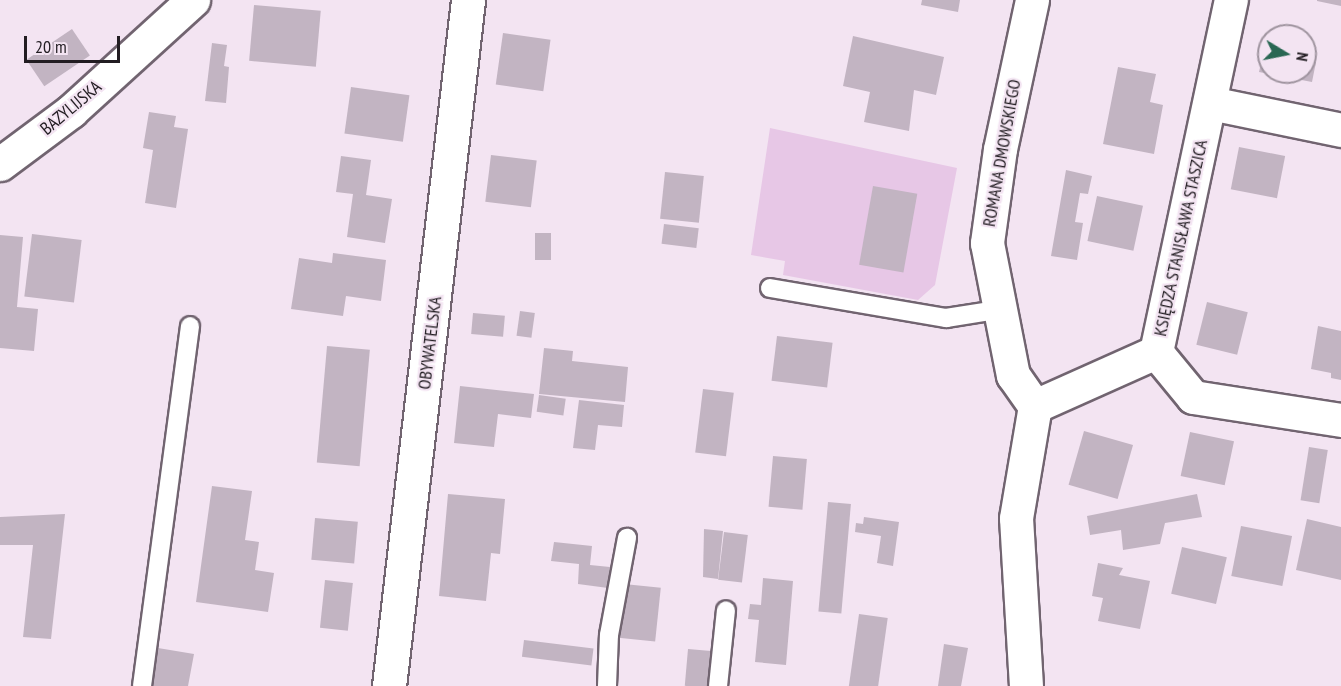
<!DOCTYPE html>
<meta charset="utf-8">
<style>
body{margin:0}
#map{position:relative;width:1341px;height:686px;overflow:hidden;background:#f3e4f2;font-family:"PT Sans Narrow",sans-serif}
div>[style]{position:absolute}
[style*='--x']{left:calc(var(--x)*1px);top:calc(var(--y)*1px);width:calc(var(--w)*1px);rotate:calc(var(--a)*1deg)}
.green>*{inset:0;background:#e7c7e6}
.building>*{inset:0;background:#c2b4c2;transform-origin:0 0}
.roads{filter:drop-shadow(2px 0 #716470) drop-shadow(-2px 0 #716470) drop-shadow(0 2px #716470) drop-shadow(0 -2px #716470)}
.service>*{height:18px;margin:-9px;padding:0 9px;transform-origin:9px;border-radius:9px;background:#fff}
.minor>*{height:33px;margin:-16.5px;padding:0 16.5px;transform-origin:16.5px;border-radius:16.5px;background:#fff}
span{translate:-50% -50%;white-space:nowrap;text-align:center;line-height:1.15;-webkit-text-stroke:4.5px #f3e4f2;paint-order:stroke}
.street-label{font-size:18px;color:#221d22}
.north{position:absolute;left:1257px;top:24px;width:60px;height:60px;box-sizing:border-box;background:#f3e4f2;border:2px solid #9f949f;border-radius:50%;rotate:100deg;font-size:16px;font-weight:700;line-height:24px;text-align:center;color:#221d22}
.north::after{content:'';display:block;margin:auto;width:21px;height:27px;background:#296753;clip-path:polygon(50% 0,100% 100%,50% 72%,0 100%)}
.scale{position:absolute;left:24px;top:36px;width:96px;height:27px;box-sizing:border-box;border:3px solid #221d22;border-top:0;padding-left:8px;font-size:18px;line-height:21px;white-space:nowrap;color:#221d22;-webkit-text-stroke:4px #f3e4f2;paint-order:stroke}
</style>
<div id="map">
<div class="green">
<div style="clip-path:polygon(770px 128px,957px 168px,935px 285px,918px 300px,783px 275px,785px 261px,751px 255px)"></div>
</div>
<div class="building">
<div style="clip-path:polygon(922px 0,960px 0,958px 12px,921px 5px)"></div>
<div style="clip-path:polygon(1317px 0,1341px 0,1341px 6px,1317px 1px)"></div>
<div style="left:254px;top:5px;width:67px;height:56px;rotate:5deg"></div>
<div style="left:72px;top:29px;width:32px;height:55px;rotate:56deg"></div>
<div style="left:503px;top:33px;width:48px;height:52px;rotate:8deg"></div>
<div style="clip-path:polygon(853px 36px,944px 57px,936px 95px,914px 90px,909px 131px,864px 122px,870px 92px,843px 86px)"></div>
<div style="clip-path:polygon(212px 43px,227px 45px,224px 66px,229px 67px,226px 103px,205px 101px)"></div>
<div style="clip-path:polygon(1264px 50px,1269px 51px,1269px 72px,1305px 72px,1305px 60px,1316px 62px,1312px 82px,1259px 72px)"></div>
<div style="clip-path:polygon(1118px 67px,1156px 74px,1150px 102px,1163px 105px,1154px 154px,1103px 144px)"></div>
<div style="left:351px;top:87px;width:59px;height:47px;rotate:8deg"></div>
<div style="clip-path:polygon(149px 112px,176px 116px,174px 127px,188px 129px,176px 208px,145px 203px,153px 150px,143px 148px)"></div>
<div style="left:1239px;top:147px;width:47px;height:43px;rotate:11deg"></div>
<div style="left:491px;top:155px;width:46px;height:47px;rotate:7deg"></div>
<div style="clip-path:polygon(341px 156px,371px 160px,366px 195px,392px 199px,385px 243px,347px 237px,353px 194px,336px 192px)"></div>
<div style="clip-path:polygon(1066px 170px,1092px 176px,1088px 194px,1080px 193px,1075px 222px,1083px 223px,1077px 260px,1051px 256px)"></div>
<div style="left:665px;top:172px;width:39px;height:47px;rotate:6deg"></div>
<div style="left:873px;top:186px;width:45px;height:80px;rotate:10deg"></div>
<div style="left:1097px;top:196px;width:47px;height:46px;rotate:12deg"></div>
<div style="left:664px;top:224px;width:35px;height:20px;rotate:7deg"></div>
<div style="left:535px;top:233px;width:16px;height:27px"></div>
<div style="left:32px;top:234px;width:50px;height:63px;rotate:7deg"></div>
<div style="clip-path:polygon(0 235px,23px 237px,17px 307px,38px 309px,34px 351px,0 348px)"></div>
<div style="clip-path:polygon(333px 253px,386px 260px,381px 301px,346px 296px,343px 316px,291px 309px,299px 258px,332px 263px)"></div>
<div style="left:1207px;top:302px;width:42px;height:44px;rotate:14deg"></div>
<div style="left:520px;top:311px;width:15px;height:25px;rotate:8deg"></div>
<div style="left:473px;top:313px;width:32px;height:21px;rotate:5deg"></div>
<div style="clip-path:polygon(1318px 326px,1341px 331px,1341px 380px,1331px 378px,1331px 373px,1311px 369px)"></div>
<div style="left:777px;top:336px;width:56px;height:45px;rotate:7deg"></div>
<div style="left:327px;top:346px;width:43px;height:117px;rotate:5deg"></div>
<div style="clip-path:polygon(544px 348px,573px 351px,572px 361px,628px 367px,625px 402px,539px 394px)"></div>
<div style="clip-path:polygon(460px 386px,534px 394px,531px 418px,498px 414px,494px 447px,454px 443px)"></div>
<div style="left:703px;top:389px;width:31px;height:64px;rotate:7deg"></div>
<div style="left:539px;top:395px;width:27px;height:17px;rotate:8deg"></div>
<div style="clip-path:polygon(579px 400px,624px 405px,622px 427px,598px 425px,595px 450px,573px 448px)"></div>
<div style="left:1084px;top:431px;width:51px;height:56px;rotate:16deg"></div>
<div style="left:1190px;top:432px;width:45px;height:45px;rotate:12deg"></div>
<div style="left:1309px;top:447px;width:19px;height:54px;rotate:9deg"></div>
<div style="left:773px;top:456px;width:34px;height:51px;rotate:5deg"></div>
<div style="clip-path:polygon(212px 486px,252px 491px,245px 540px,259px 542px,255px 570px,274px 573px,268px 612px,196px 602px)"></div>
<div style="clip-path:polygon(448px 494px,505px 499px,500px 554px,491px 553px,486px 601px,439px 596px)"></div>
<div style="clip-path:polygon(1197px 494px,1202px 517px,1165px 523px,1160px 544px,1123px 550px,1121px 530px,1090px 535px,1087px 516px)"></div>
<div style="left:828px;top:502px;width:23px;height:110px;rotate:5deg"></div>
<div style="clip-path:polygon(65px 514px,51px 639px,23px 637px,33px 545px,0 545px,0 517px)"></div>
<div style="clip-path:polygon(864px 517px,899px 522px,893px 566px,877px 563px,881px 536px,855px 532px,856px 523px,863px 524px)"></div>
<div style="left:315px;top:518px;width:43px;height:42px;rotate:5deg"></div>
<div style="clip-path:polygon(1307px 519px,1341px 527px,1341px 580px,1296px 570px)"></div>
<div style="left:1241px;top:526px;width:52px;height:51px;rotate:11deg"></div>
<div style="clip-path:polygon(704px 529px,723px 531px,718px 579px,703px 577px)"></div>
<div style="left:724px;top:532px;width:24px;height:48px;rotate:7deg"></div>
<div style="clip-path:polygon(554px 542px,592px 546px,590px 565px,610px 567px,608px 588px,578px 584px,579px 564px,551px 561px)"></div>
<div style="left:1182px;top:547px;width:46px;height:48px;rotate:13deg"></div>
<div style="clip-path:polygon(1098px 563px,1123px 568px,1119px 575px,1150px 581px,1140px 629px,1098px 621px,1103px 598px,1092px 596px)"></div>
<div style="clip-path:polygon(763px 578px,793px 581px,786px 665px,755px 662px,759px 620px,748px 619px,750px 604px,761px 605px)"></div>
<div style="left:325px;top:580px;width:28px;height:48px;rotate:6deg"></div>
<div style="left:624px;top:584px;width:37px;height:54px;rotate:6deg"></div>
<div style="left:859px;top:614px;width:29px;height:73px;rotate:8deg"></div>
<div style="left:524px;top:640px;width:70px;height:17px;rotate:7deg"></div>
<div style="clip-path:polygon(944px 644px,968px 648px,961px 686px,938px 686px)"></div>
<div style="clip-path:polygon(158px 648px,194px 654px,188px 686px,151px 686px)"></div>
<div style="left:688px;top:649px;width:23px;height:37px;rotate:5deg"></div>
</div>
<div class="roads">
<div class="service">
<div style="--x:770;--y:288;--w:179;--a:9.7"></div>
<div style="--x:946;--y:318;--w:52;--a:-8.9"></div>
<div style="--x:142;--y:686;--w:363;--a:-82.4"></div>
<div style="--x:607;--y:686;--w:51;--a:-87.8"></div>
<div style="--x:609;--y:635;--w:99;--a:-79.5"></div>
<div style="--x:718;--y:686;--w:76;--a:-84"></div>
</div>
<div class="minor">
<div style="--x:1032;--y:0;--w:152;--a:102.1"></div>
<div style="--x:1000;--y:149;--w:95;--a:97.9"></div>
<div style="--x:987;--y:243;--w:135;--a:78.9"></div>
<div style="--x:1013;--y:375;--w:38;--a:55"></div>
<div style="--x:1210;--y:103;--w:134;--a:11.6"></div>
<div style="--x:0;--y:164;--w:89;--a:-36.7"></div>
<div style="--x:71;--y:111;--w:165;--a:-42.3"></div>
<div style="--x:1156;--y:352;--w:58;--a:50.6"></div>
<div style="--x:1193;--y:397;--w:150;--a:8.8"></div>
<div style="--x:389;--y:686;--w:691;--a:-83.43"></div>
<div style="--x:1026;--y:686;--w:168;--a:-93.4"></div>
<div style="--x:1016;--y:518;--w:114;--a:-80.4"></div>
<div style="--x:1035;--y:406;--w:133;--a:-24.1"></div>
<div style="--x:1156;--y:352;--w:360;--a:-78"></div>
</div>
</div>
<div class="street-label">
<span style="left:71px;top:108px;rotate:-40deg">BAZYLIJSKA</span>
<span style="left:1002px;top:153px;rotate:-80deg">ROMANA DMOWSKIEGO</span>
<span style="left:1181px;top:238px;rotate:-78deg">KSIĘDZA STANISŁAWA STASZICA</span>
<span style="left:430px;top:343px;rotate:-83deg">OBYWATELSKA</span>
</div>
<div class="north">N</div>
<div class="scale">20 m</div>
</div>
